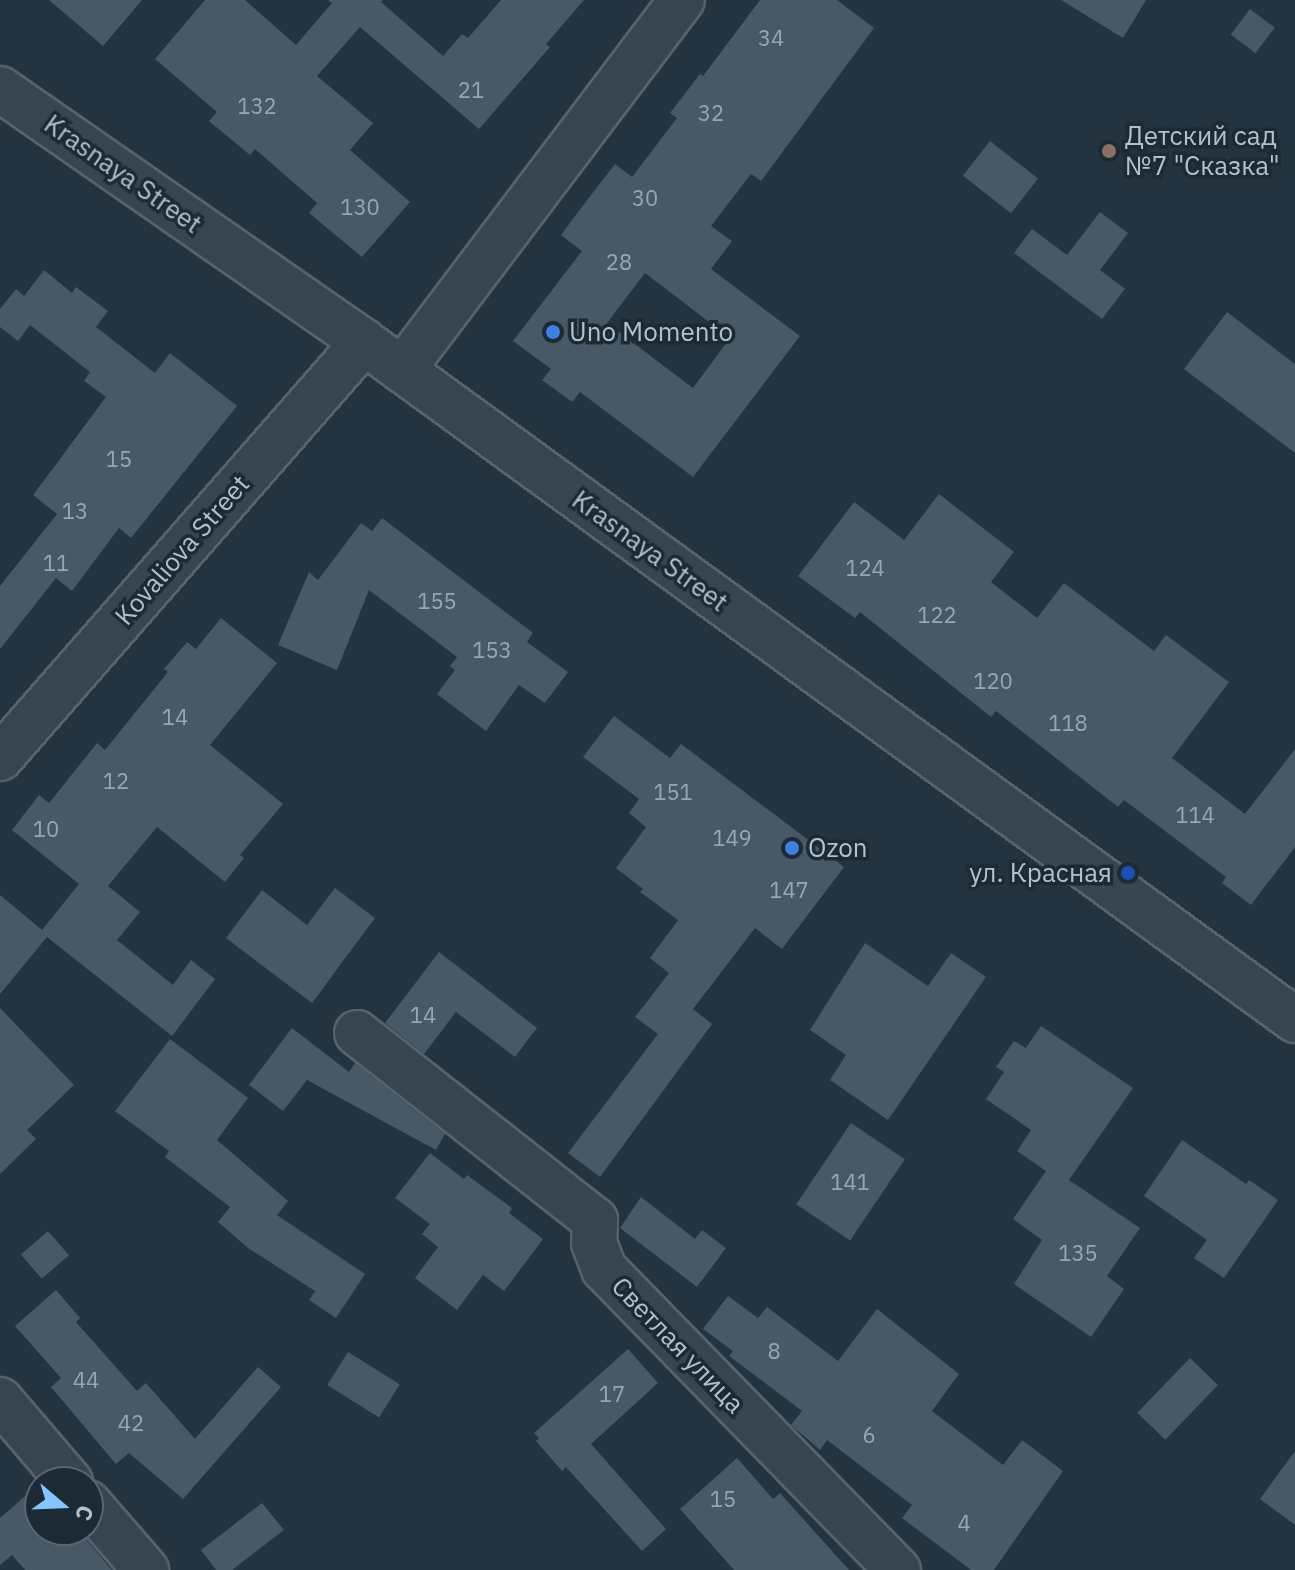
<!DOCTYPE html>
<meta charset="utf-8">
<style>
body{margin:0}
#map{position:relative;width:1295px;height:1570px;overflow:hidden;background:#233340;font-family:"IBM Plex Sans",sans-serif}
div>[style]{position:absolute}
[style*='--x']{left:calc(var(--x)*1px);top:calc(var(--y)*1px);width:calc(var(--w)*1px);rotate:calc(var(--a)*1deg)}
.building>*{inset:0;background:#475966;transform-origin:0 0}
.roads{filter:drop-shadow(2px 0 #55636d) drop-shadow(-2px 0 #55636d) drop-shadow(0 2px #55636d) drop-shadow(0 -2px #55636d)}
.minor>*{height:44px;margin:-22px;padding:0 22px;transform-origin:22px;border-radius:22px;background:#384550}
.dots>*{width:22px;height:22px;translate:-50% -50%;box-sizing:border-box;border:4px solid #1c2a35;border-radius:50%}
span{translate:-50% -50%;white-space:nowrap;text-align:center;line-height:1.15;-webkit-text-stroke:7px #1c2a35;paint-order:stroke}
.number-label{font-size:22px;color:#99a6b1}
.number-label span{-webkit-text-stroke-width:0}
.poi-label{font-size:26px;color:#b4c0ca}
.left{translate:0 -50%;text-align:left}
.right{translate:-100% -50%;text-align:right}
.street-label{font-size:26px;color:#b4c0ca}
.north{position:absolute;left:24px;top:1466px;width:80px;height:80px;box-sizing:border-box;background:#1c2a35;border:2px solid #596671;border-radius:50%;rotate:109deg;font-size:22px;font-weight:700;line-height:32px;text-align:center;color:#b4c0ca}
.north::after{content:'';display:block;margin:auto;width:28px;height:36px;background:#86c4fd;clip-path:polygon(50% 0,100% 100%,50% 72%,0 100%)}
</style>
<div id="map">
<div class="building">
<div style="clip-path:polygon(49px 0,142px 0,103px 46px)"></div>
<div style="clip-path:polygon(205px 0,245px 0,296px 45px,332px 3px,328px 0,383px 0,381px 2px,443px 56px,462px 34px,468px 38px,501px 0,584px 0,546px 44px,550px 47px,479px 129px,360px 27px,317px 76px,373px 123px,350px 150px,410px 202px,362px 257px,309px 213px,317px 203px,255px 149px,250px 155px,209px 121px,217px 112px,155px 59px)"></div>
<div style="clip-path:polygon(evenodd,760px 0,837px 0,874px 28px,761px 181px,751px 174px,711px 226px,732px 241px,711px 269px,800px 336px,693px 477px,580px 392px,572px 402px,542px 380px,551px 369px,513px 341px,582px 251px,561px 235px,578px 212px,615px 164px,632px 177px,677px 118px,670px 113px,700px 74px,703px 76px,760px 0,645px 273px,730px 338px,693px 388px,607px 323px,645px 273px)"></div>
<div style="clip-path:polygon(1061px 0,1146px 0,1123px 38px)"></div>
<div style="left:1250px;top:9px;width:31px;height:32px;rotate:37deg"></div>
<div style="left:990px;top:141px;width:61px;height:44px;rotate:38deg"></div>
<div style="clip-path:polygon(1100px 212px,1128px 233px,1100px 270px,1125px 289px,1102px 319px,1014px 253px,1032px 229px,1067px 255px)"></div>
<div style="clip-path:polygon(44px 270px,72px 293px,76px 287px,108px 311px,96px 327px,155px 373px,170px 353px,237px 406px,131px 538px,119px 528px,72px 591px,56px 578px,0 649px,0 586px,57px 514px,33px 495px,106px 397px,84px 381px,90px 372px,30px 325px,18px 341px,0 327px,0 309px,16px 289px,24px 296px)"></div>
<div style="clip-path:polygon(1227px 312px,1295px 364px,1295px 453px,1184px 369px)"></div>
<div style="clip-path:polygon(939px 494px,1014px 552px,991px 582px,1037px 618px,1064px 583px,1154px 651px,1166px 635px,1229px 682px,1172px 758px,1245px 814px,1295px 749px,1295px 847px,1251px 905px,1222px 883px,1226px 877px,1124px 800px,1118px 807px,996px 711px,991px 717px,860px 612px,855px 618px,798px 576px,854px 502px,904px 540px)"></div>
<div style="clip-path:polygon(382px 518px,533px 633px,527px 642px,568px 672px,545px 703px,519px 685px,486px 731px,437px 694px,455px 670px,450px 666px,457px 657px,369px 590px,337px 670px,278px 645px,309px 572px,318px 580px,361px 523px,372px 531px)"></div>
<div style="clip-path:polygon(221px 618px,277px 663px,210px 745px,283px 804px,240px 855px,244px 858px,225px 882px,157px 827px,108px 886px,140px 912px,117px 940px,173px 985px,191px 960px,215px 979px,172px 1036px,47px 937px,0 994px,0 895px,42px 930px,79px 884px,12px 830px,39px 795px,49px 803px,97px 743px,105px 750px,168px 672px,164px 669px,187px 642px,196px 649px)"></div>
<div style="clip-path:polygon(614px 716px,670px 758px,681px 744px,844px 867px,782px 949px,755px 928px,693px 1009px,712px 1024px,600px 1177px,568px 1153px,658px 1034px,635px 1017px,669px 973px,650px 958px,678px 920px,640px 892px,643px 889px,616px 868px,646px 827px,629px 813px,639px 799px,583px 757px)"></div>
<div style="clip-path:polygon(335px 888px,375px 918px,312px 1003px,226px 938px,262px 890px,307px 925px)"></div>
<div style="clip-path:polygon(865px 943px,928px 986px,951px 953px,986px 977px,888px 1120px,830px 1080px,846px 1055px,810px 1030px)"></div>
<div style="clip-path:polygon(439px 952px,537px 1028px,515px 1057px,456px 1012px,424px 1054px,385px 1023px)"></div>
<div style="clip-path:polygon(0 1008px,74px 1085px,27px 1130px,36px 1139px,0 1174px)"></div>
<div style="clip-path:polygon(1041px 1026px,1133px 1088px,1069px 1180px,1140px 1228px,1107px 1276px,1124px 1289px,1091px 1337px,1014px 1284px,1042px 1240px,1013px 1219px,1046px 1171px,1017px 1151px,1031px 1130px,986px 1099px,1004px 1072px,996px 1067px,1014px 1041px,1026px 1048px)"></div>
<div style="clip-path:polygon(292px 1028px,349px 1072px,355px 1063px,445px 1134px,436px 1150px,307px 1080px,283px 1111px,249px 1085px)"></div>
<div style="clip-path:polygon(170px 1039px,248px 1098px,217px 1140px,288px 1201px,277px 1215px,365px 1274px,336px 1318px,309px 1300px,315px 1291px,248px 1248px,218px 1222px,230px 1207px,165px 1157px,169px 1151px,115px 1111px)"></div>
<div style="left:851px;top:1123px;width:65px;height:98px;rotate:34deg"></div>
<div style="clip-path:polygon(1182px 1140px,1246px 1184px,1249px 1180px,1278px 1200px,1224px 1278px,1194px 1258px,1207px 1240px,1144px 1196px)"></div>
<div style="clip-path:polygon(430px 1153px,464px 1179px,467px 1175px,512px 1208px,509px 1213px,543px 1239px,504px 1291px,483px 1275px,457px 1310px,415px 1278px,438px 1247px,422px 1234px,430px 1224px,395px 1198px)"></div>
<div style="clip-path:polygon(641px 1197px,695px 1239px,702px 1230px,726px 1248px,697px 1287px,620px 1228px)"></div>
<div style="left:48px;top:1231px;width:32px;height:36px;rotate:49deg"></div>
<div style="clip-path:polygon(56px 1290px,80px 1318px,76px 1322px,137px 1391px,146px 1383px,195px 1439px,258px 1367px,281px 1387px,183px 1499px,129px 1453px,116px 1464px,51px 1387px,61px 1378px,15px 1326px)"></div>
<div style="clip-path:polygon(728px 1296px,758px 1318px,767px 1307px,838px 1361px,877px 1309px,959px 1374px,932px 1411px,1003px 1465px,1022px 1440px,1063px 1471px,994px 1570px,971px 1570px,902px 1518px,912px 1505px,827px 1440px,820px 1450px,791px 1425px,802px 1411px,729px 1356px,733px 1351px,703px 1329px)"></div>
<div style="clip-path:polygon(628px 1349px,658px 1383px,591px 1444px,666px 1529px,642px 1551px,566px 1467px,562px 1471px,536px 1441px,539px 1438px,534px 1433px)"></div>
<div style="left:348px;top:1352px;width:61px;height:39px;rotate:32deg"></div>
<div style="left:1190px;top:1358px;width:39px;height:76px;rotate:44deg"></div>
<div style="clip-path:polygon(1295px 1451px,1295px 1525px,1260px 1499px)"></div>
<div style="clip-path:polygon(737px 1458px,773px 1499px,780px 1493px,849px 1570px,734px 1570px,680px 1509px)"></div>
<div style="clip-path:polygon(39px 1484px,40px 1530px,78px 1530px,112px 1570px,25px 1570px,12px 1555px,0 1565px,0 1518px)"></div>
<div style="clip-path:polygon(262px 1503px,284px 1530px,232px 1570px,216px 1570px,201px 1550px)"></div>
</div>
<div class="roads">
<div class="minor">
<div style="--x:0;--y:89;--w:443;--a:34.8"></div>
<div style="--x:364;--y:342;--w:1152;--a:36.06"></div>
<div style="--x:402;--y:370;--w:464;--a:-52.9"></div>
<div style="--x:0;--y:758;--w:553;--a:-48.81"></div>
<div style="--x:357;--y:1033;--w:303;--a:38.2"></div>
<div style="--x:595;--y:1220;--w:23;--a:92"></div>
<div style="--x:594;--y:1243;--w:28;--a:69"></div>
<div style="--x:604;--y:1269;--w:421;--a:45.7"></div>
<div style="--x:0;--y:1400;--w:108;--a:49.5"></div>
<div style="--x:88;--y:1503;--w:89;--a:49.1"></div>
</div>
</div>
<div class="dots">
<div style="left:1109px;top:151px;background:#8d6e63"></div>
<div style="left:553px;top:332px;background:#3f7fe0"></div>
<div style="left:792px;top:848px;background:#3f7fe0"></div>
<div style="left:1128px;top:873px;background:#1a4fb4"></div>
</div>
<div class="number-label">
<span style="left:771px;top:38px">34</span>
<span style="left:471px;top:90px">21</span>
<span style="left:257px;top:106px">132</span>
<span style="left:711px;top:113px">32</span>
<span style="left:645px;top:198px">30</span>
<span style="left:360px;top:207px">130</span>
<span style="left:619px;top:262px">28</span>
<span style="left:119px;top:459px">15</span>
<span style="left:75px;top:511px">13</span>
<span style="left:56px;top:563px">11</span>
<span style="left:865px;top:568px">124</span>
<span style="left:437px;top:601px">155</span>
<span style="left:937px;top:615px">122</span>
<span style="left:492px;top:650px">153</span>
<span style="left:993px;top:681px">120</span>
<span style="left:175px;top:717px">14</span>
<span style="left:1068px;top:723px">118</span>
<span style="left:116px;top:781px">12</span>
<span style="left:673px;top:792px">151</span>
<span style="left:1195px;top:815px">114</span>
<span style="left:46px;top:829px">10</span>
<span style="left:732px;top:838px">149</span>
<span style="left:789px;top:890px">147</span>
<span style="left:423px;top:1015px">14</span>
<span style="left:850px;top:1182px">141</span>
<span style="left:1078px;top:1253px">135</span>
<span style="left:774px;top:1351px">8</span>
<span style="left:86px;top:1380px">44</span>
<span style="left:612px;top:1394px">17</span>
<span style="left:131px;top:1423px">42</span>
<span style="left:869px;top:1435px">6</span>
<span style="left:723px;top:1499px">15</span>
<span style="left:964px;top:1523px">4</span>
</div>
<div class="poi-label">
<span class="left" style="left:1125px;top:151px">Детский сад<br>№7 "Сказка"</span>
<span class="left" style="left:569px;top:332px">Uno Momento</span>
<span class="left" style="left:808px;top:848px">Ozon</span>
<span class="right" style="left:1112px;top:873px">ул. Красная</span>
</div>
<div class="street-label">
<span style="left:123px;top:174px;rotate:35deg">Krasnaya Street</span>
<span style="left:182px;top:550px;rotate:-49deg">Kovaliova Street</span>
<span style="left:650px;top:551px;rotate:36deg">Krasnaya Street</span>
<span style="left:678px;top:1345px;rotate:46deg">Светлая улица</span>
</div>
<div class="north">С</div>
</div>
